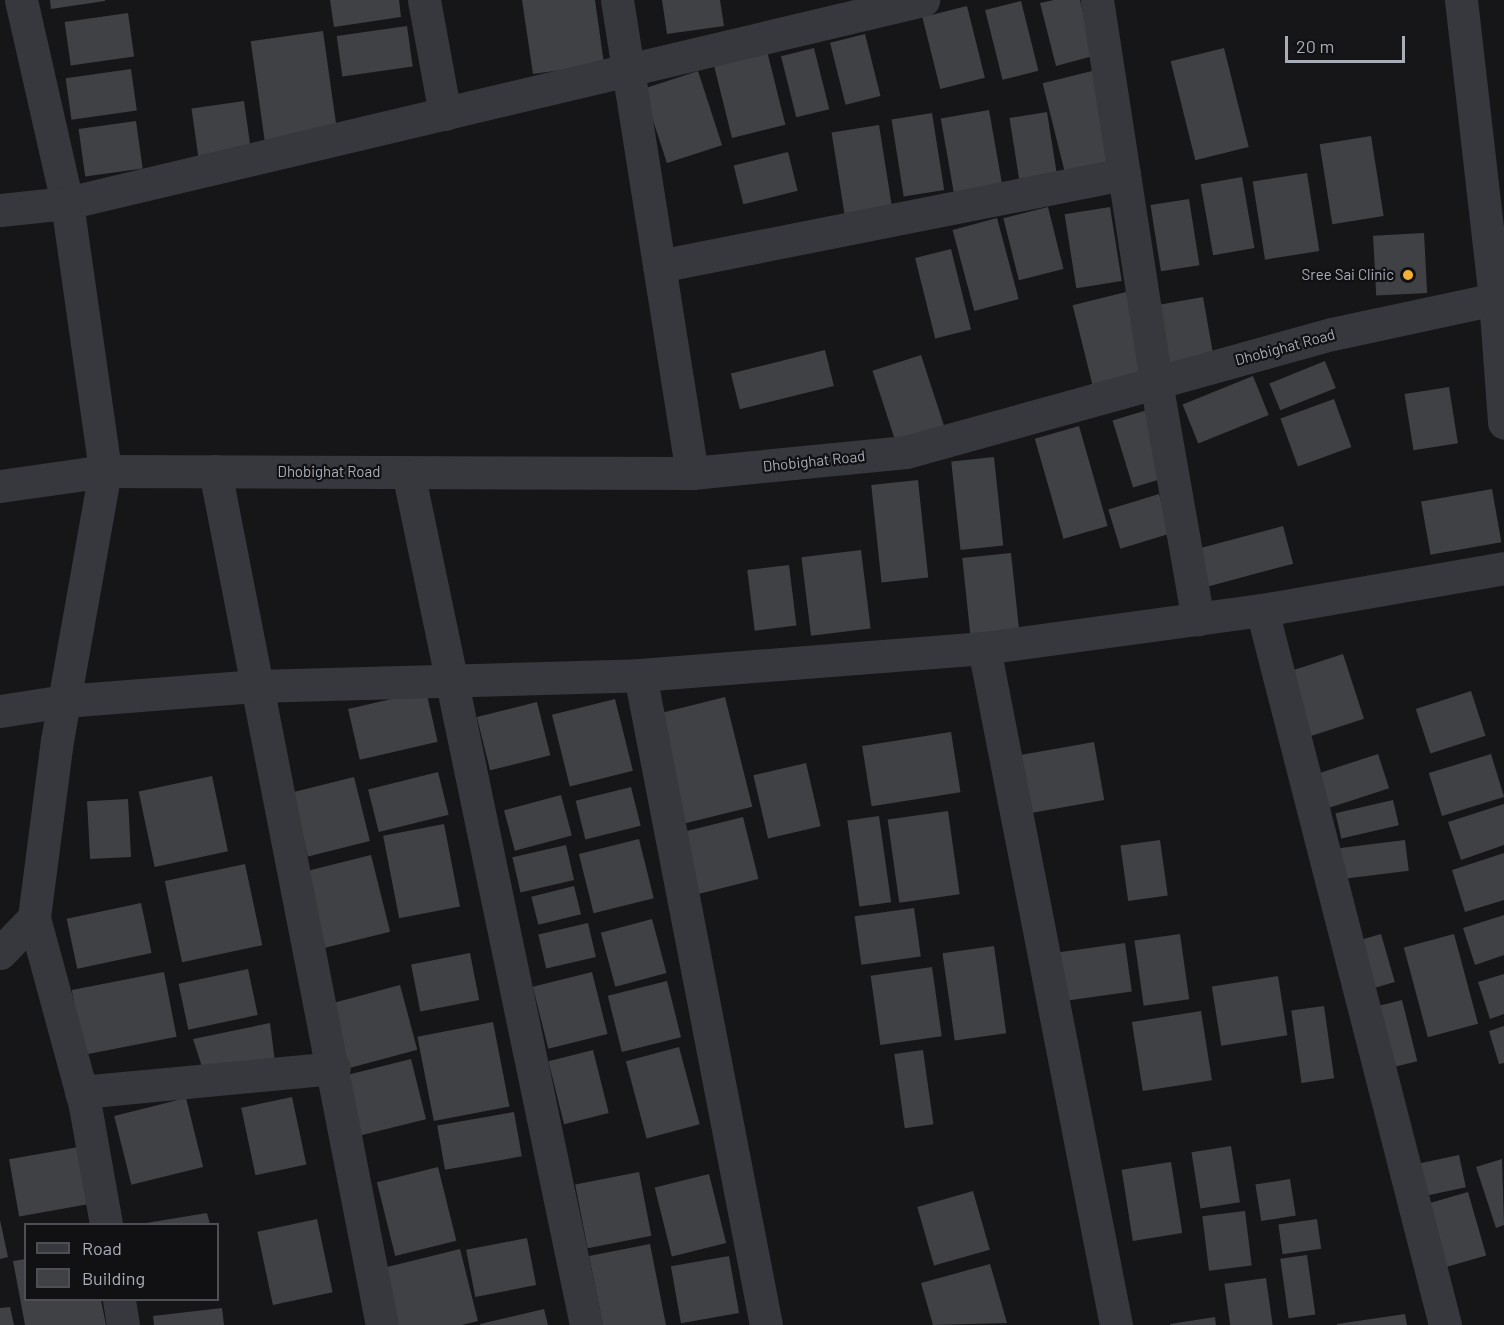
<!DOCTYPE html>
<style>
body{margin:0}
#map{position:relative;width:1504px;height:1325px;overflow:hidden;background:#161618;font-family:Barlow,sans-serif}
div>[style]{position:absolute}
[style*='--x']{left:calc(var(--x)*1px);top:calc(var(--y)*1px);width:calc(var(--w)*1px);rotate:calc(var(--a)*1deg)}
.building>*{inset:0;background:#404145;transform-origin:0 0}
.minor>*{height:33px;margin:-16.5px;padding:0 16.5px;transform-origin:16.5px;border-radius:16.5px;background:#37383d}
.dots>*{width:16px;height:16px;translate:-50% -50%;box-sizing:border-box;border:3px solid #111113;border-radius:50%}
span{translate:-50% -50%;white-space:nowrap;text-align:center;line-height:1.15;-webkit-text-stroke:4.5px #111113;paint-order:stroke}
.poi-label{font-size:15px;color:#a8adb8}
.right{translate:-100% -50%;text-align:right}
.street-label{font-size:15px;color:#a8adb8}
.legend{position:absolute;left:24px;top:1223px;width:195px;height:78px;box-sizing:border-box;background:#111113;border:2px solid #4d4f55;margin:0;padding:8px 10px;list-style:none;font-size:18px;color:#a8adb8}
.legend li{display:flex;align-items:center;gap:12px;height:30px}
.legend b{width:30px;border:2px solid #4d4f55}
.scale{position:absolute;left:1285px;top:36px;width:120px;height:27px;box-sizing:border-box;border:3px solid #a8adb8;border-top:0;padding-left:8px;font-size:18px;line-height:21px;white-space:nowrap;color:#a8adb8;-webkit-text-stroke:4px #111113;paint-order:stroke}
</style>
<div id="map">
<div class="building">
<div style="clip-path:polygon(50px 0,105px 0,105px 1px,51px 9px)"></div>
<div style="clip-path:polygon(330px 0,399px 0,401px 17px,334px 27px)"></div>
<div style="clip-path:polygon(522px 0,595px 0,604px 64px,533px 74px)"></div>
<div style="clip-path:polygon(662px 0,720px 0,724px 26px,667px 34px)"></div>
<div style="clip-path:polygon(1054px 0,1080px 0,1093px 56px,1056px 66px,1040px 3px)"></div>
<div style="left:1021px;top:1px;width:72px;height:37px;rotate:76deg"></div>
<div style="left:967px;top:6px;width:74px;height:46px;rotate:76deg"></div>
<div style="left:128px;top:13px;width:44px;height:64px;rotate:82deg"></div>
<div style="left:407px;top:26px;width:41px;height:71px;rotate:82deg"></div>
<div style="left:323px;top:31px;width:101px;height:73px;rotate:82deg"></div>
<div style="left:865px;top:34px;width:64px;height:36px;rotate:76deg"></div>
<div style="left:814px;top:48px;width:63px;height:34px;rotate:76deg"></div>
<div style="left:1224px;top:48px;width:102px;height:55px;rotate:76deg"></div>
<div style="left:767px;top:51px;width:76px;height:55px;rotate:76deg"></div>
<div style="left:131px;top:69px;width:42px;height:66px;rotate:82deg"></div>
<div style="left:1096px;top:70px;width:102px;height:55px;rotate:76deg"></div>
<div style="left:698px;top:71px;width:78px;height:58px;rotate:72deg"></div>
<div style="left:244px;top:101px;width:55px;height:53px;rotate:82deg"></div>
<div style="left:989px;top:110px;width:78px;height:49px;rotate:80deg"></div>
<div style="left:1047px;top:112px;width:75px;height:38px;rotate:81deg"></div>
<div style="left:932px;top:113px;width:78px;height:41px;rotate:81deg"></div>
<div style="left:136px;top:121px;width:48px;height:58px;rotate:82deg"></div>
<div style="left:879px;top:125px;width:86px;height:48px;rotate:81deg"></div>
<div style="left:1371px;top:136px;width:81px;height:52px;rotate:81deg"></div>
<div style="left:788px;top:152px;width:40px;height:56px;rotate:76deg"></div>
<div style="left:1307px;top:173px;width:79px;height:55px;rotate:81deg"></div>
<div style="left:1242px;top:177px;width:72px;height:42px;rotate:80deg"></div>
<div style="left:1189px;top:199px;width:67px;height:39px;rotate:81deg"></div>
<div style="left:1048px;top:207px;width:64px;height:46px;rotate:76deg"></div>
<div style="left:1110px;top:207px;width:75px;height:46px;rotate:81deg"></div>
<div style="left:997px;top:218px;width:84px;height:46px;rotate:75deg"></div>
<div style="left:1424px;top:233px;width:60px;height:51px;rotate:87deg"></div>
<div style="left:951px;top:249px;width:83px;height:37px;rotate:76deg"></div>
<div style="left:1126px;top:292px;width:84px;height:55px;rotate:76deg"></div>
<div style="left:1203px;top:297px;width:62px;height:47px;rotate:80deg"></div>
<div style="left:825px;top:350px;width:37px;height:97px;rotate:76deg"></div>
<div style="left:921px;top:355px;width:76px;height:51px;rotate:72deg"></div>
<div style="left:1325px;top:361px;width:29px;height:60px;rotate:68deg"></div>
<div style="left:1253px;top:376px;width:42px;height:76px;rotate:68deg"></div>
<div style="left:1449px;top:387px;width:57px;height:45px;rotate:81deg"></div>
<div style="left:1334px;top:399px;width:51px;height:57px;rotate:70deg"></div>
<div style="left:1147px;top:410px;width:70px;height:36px;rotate:73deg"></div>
<div style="left:1079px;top:426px;width:104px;height:46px;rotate:74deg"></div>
<div style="left:994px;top:457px;width:89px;height:43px;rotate:84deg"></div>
<div style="left:918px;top:480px;width:98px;height:47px;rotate:84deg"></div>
<div style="left:1492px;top:489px;width:54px;height:72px;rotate:80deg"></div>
<div style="left:1159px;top:494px;width:41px;height:53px;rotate:73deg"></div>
<div style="left:1283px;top:526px;width:39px;height:91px;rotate:75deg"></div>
<div style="left:861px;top:550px;width:79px;height:60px;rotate:83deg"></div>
<div style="left:1011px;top:553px;width:77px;height:49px;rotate:84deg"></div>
<div style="left:789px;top:565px;width:61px;height:42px;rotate:83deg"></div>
<div style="left:1343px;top:654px;width:68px;height:59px;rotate:72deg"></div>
<div style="left:426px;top:691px;width:52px;height:80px;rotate:77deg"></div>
<div style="left:1471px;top:691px;width:47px;height:58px;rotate:72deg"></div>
<div style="left:725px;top:697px;width:113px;height:72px;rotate:76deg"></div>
<div style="left:615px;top:699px;width:74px;height:65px;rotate:76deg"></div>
<div style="left:537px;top:702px;width:55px;height:62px;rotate:76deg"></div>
<div style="left:951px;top:732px;width:61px;height:90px;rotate:81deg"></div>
<div style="left:1094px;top:742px;width:59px;height:76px;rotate:80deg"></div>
<div style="left:1378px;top:754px;width:36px;height:71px;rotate:72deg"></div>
<div style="left:1491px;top:754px;width:45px;height:65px;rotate:73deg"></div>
<div style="left:806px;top:763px;width:65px;height:54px;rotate:77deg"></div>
<div style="left:438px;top:772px;width:44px;height:72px;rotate:76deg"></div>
<div style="left:212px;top:776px;width:77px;height:75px;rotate:78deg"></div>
<div style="left:354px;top:777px;width:66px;height:64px;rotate:76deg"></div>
<div style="left:631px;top:787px;width:40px;height:57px;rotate:76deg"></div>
<div style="left:561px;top:795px;width:42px;height:59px;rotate:75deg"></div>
<div style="left:128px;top:799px;width:58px;height:41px;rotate:87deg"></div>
<div style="left:1393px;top:800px;width:26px;height:59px;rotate:77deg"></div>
<div style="clip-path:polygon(1504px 804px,1504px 845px,1461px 860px,1448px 822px)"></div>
<div style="left:948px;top:811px;width:84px;height:61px;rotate:82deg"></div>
<div style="left:879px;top:816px;width:87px;height:32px;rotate:82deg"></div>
<div style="left:743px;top:817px;width:64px;height:63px;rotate:76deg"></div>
<div style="left:444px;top:824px;width:84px;height:62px;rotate:79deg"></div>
<div style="left:639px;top:839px;width:61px;height:62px;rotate:76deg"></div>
<div style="left:1160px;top:840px;width:56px;height:40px;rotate:82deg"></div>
<div style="left:1405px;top:840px;width:31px;height:75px;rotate:83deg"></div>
<div style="left:566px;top:845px;width:36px;height:55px;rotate:77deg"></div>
<div style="clip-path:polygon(1504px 853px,1504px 900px,1465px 912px,1452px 870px)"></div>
<div style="left:371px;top:855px;width:79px;height:67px;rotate:76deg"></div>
<div style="left:245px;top:864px;width:83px;height:82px;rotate:78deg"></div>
<div style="left:574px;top:886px;width:29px;height:44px;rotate:76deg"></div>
<div style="left:141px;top:903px;width:51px;height:76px;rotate:78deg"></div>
<div style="left:914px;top:908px;width:49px;height:60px;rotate:82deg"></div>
<div style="clip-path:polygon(1504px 915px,1504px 955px,1475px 965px,1463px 928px)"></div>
<div style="left:652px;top:919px;width:56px;height:53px;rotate:75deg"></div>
<div style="left:588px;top:923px;width:35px;height:51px;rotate:77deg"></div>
<div style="left:1180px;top:934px;width:66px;height:46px;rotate:82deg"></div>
<div style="left:1381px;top:934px;width:50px;height:35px;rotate:74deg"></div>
<div style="left:1454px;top:934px;width:93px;height:52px;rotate:75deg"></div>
<div style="left:1125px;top:943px;width:49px;height:70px;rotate:82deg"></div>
<div style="left:994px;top:946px;width:88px;height:52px;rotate:82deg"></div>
<div style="left:470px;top:953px;width:48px;height:60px;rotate:79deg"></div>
<div style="left:932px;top:967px;width:70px;height:62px;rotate:82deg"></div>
<div style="left:248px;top:969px;width:47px;height:71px;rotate:78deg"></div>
<div style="left:164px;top:972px;width:66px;height:94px;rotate:79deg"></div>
<div style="left:592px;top:972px;width:64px;height:61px;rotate:76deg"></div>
<div style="clip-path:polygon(1504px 974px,1504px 1014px,1490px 1019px,1478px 982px)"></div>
<div style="left:1278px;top:976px;width:60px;height:67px;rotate:81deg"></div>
<div style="left:667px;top:981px;width:58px;height:61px;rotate:76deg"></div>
<div style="left:400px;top:985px;width:67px;height:75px;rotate:75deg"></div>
<div style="left:1402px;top:1000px;width:63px;height:37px;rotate:76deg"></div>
<div style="left:1324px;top:1006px;width:73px;height:33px;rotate:82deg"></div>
<div style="left:1201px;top:1011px;width:70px;height:70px;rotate:81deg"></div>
<div style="left:493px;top:1022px;width:86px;height:77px;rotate:79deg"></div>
<div style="clip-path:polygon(270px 1023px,275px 1062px,203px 1070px,193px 1039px)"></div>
<div style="clip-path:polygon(1504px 1026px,1504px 1063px,1499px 1064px,1489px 1031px)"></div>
<div style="left:679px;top:1047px;width:80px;height:55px;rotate:75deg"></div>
<div style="left:593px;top:1050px;width:65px;height:46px;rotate:76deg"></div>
<div style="left:923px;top:1050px;width:75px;height:29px;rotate:82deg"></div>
<div style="left:411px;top:1059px;width:62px;height:71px;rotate:76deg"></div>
<div style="left:292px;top:1097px;width:69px;height:52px;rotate:78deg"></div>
<div style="left:186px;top:1098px;width:71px;height:74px;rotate:76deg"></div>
<div style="left:514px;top:1112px;width:45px;height:78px;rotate:80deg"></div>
<div style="left:1231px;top:1146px;width:57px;height:40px;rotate:81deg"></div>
<div style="left:79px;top:1147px;width:58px;height:71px;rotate:80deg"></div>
<div style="left:1459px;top:1155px;width:33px;height:59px;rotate:78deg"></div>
<div style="clip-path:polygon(1502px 1159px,1504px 1225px,1496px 1228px,1476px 1167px)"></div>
<div style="left:1171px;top:1162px;width:72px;height:50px;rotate:81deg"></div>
<div style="left:438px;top:1167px;width:76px;height:63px;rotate:76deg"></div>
<div style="left:639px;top:1172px;width:65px;height:65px;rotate:79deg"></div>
<div style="left:709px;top:1174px;width:71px;height:56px;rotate:76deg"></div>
<div style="left:1290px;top:1179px;width:37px;height:35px;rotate:81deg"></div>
<div style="left:973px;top:1191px;width:61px;height:58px;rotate:74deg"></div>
<div style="left:1468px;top:1192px;width:66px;height:56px;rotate:74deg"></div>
<div style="left:1245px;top:1211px;width:55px;height:43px;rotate:83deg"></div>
<div style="clip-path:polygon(207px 1213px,210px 1224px,146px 1224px,146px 1223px)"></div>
<div style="left:317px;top:1219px;width:75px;height:61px;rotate:78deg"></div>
<div style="left:1317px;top:1219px;width:30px;height:39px;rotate:82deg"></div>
<div style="clip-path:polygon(0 1220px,8px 1257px,0 1259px)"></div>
<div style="left:527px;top:1238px;width:48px;height:62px;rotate:79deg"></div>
<div style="clip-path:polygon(650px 1244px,666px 1325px,603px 1325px,589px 1256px)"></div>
<div style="clip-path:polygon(460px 1249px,478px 1321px,462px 1325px,393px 1325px,379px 1269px)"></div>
<div style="left:1307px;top:1255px;width:60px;height:27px;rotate:82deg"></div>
<div style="left:729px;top:1256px;width:58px;height:59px;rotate:80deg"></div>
<div style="clip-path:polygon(26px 1259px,26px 1300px,101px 1300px,106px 1325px,25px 1325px,13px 1261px)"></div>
<div style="clip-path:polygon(990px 1264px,1007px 1323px,933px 1325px,921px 1283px)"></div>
<div style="left:1266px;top:1278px;width:48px;height:42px;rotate:82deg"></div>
<div style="clip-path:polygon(10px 1307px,14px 1325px,0 1325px,0 1308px)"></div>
<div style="clip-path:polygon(222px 1308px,224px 1325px,154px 1325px,153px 1316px)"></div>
<div style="clip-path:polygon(544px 1309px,548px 1325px,480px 1325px,480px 1324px)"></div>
<div style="clip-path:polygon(1405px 1314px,1407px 1325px,1337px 1325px,1337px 1324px)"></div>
<div style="clip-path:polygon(1215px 1317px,1216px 1325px,1170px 1325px,1170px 1324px)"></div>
</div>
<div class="minor">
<div style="--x:21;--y:0;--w:208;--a:77.2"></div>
<div style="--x:67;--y:203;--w:271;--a:81.9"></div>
<div style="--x:105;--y:471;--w:273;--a:100.1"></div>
<div style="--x:57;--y:740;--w:179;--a:97.4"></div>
<div style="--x:34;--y:918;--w:195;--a:74.8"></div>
<div style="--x:85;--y:1106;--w:120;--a:79.9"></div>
<div style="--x:424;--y:0;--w:116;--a:79.6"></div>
<div style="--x:617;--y:0;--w:479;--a:81"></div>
<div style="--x:1097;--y:0;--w:387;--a:81.2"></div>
<div style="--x:1156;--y:382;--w:241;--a:80"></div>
<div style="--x:1461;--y:0;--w:301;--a:83.5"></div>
<div style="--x:1495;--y:299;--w:124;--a:85.8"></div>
<div style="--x:0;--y:210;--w:67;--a:-6"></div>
<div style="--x:67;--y:203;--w:880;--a:-13.34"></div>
<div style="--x:659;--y:266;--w:474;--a:-11.2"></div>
<div style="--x:215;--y:471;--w:870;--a:78.94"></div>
<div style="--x:408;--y:472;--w:871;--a:78.21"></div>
<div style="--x:0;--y:486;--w:106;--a:-8.1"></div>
<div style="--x:105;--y:471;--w:587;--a:0.2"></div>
<div style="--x:692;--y:473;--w:215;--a:-5.6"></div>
<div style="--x:906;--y:452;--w:442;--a:-15.5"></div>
<div style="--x:1332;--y:334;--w:176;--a:-12.1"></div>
<div style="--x:1262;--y:610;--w:738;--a:75.64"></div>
<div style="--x:984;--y:648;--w:690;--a:78.97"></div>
<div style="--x:640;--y:675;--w:662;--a:79.03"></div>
<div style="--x:0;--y:711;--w:65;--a:-8.9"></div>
<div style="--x:64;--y:701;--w:193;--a:-4.5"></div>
<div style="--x:256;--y:686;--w:384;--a:-1.6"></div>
<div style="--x:640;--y:675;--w:345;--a:-4.5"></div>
<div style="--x:984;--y:648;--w:281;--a:-7.8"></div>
<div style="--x:1262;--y:610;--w:246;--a:-9.8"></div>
<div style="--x:0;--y:953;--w:49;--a:-45.8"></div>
<div style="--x:81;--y:1092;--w:254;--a:-5.4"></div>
<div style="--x:119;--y:1300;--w:25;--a:81"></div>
</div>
<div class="dots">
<div style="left:1408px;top:275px;background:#f2b134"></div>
</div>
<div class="poi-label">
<span class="right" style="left:1394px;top:275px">Sree Sai Clinic</span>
</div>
<div class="street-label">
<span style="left:1285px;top:347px;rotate:-15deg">Dhobighat Road</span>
<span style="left:814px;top:461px;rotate:-6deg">Dhobighat Road</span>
<span style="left:329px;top:472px">Dhobighat Road</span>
</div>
<ul class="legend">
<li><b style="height:8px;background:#37383d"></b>Road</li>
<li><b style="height:16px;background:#404145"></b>Building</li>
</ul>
<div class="scale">20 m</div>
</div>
